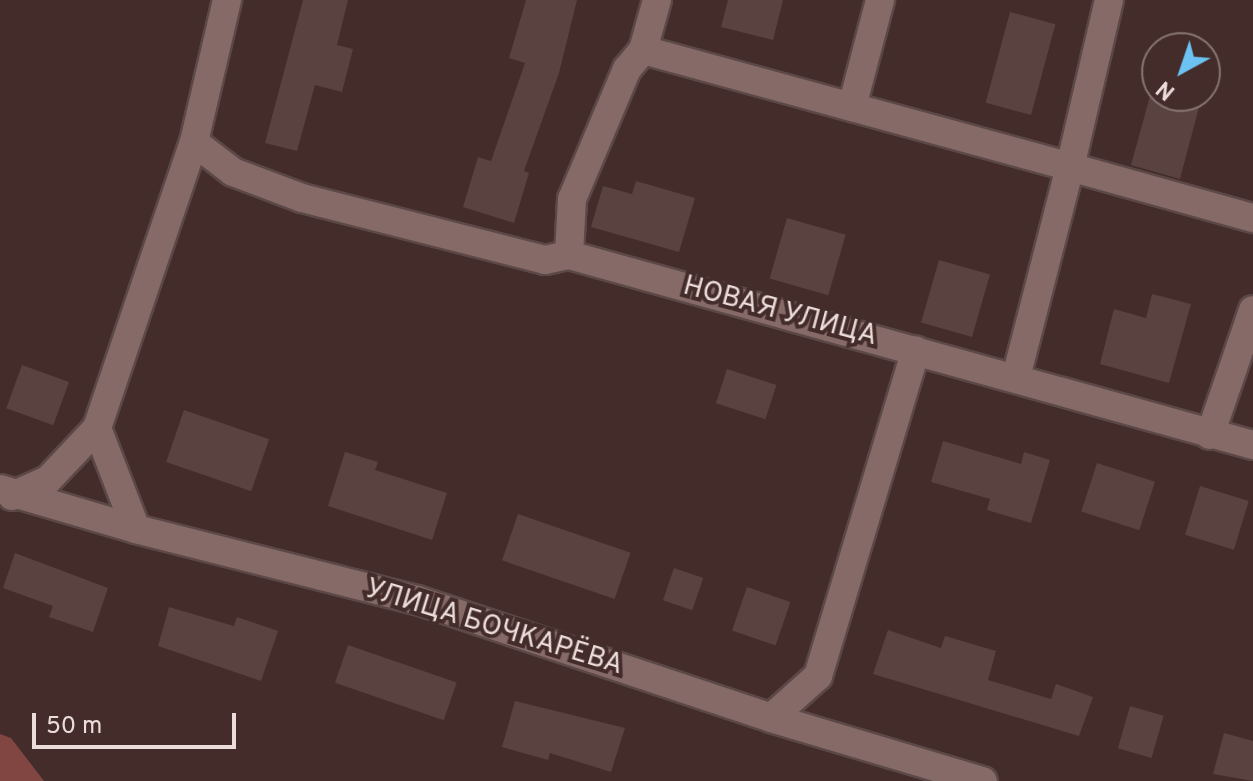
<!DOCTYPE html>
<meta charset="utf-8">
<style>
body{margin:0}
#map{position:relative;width:1253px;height:781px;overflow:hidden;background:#432c2a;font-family:Overpass,sans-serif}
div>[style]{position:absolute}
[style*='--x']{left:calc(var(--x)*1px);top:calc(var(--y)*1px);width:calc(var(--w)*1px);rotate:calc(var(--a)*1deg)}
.green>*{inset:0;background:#824642}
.building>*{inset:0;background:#5a4240;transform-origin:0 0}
.roads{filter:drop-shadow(2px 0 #5c4847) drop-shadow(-2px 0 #5c4847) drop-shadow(0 2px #5c4847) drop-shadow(0 -2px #5c4847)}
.minor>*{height:28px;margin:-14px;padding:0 14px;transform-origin:14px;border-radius:14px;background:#856a67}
span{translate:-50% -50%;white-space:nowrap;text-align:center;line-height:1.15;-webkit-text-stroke:8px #432c2a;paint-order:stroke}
.street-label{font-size:28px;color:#ecdddb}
.north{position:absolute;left:1141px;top:32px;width:80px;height:80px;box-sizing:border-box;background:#432c2a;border:2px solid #877371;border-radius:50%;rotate:220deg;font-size:22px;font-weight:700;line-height:32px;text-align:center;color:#ecdddb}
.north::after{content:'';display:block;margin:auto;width:28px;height:36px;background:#6cc2f3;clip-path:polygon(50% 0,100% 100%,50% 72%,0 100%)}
.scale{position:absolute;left:32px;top:713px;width:204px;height:36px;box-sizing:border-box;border:4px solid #ecdddb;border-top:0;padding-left:10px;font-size:24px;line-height:28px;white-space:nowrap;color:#ecdddb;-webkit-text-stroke:6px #432c2a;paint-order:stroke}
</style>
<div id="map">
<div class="green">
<div style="clip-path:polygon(0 734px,11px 738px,44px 781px,0 781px)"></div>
</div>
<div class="building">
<div style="clip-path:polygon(303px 0,348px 0,337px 45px,353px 49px,342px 92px,315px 85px,297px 151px,265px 143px)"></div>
<div style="clip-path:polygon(526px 0,577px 0,559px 73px,524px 171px,529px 173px,514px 223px,463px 207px,478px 157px,491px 161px,525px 63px,509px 58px)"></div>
<div style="clip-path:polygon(728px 0,783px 0,773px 40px,721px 27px)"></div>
<div style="left:1010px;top:12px;width:47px;height:94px;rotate:15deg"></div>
<div style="clip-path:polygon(1150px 96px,1202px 96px,1180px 179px,1131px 165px)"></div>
<div style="clip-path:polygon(636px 181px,695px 198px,679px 252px,591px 227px,603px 186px,632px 194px)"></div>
<div style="left:787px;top:218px;width:61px;height:63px;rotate:16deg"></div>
<div style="left:939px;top:260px;width:53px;height:65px;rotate:16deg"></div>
<div style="clip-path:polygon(1152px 294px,1191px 304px,1169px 383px,1100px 364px,1114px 309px,1146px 318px)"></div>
<div style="left:22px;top:365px;width:50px;height:46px;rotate:20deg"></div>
<div style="left:727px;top:369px;width:52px;height:36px;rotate:18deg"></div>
<div style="left:184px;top:410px;width:90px;height:55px;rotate:19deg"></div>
<div style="clip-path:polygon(943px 441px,1021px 464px,1024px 452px,1050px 460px,1031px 523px,987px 510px,990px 499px,931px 482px)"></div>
<div style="clip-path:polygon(345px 452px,378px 462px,375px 470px,447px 493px,432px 540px,328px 506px)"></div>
<div style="left:1097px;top:463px;width:61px;height:51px;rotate:18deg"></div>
<div style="left:1200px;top:486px;width:51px;height:51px;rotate:17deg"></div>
<div style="left:518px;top:514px;width:119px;height:49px;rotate:19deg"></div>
<div style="clip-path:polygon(15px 553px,108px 588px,93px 632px,49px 617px,53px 606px,3px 588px)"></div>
<div style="left:674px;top:568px;width:31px;height:34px;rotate:19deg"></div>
<div style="left:747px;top:587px;width:46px;height:46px;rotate:19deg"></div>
<div style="clip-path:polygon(169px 607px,234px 626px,237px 617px,278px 631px,261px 681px,158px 646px)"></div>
<div style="clip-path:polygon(888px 630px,941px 648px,945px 636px,996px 651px,988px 680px,1051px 699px,1056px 684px,1093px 697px,1079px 736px,873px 674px)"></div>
<div style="left:348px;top:645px;width:115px;height:40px;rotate:19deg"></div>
<div style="clip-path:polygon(515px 701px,625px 728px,611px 772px,550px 753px,548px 760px,502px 747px)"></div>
<div style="left:1130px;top:706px;width:35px;height:44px;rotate:16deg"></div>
<div style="clip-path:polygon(1224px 733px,1253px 741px,1253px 781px,1213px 774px)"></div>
</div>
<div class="roads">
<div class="minor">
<div style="--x:657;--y:0;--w:52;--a:105.6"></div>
<div style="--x:643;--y:50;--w:25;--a:130"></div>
<div style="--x:627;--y:69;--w:141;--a:112.9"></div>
<div style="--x:572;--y:199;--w:56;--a:93.1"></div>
<div style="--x:569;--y:255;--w:710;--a:15.52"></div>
<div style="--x:1109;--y:0;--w:171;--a:103.1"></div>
<div style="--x:1070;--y:167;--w:190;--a:15.6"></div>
<div style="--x:643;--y:50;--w:443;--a:15.3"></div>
<div style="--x:1070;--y:167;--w:218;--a:104.4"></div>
<div style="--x:852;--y:107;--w:111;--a:-75.3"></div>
<div style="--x:194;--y:142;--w:49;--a:37.6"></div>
<div style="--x:233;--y:172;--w:74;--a:20.6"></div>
<div style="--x:302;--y:198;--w:251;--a:14.3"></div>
<div style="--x:545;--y:260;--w:25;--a:-12"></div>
<div style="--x:1210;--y:435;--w:132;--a:-71"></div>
<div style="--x:0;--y:489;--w:142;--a:16.4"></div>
<div style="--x:136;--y:529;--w:290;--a:14.2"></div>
<div style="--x:417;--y:600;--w:373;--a:18.4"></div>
<div style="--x:771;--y:718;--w:221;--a:16.6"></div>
<div style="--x:12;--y:496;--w:39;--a:-24"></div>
<div style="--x:48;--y:480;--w:71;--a:-46.7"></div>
<div style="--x:136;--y:529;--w:108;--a:-111.1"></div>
<div style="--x:97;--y:428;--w:302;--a:-71.3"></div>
<div style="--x:194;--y:142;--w:146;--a:-76.9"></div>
<div style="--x:771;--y:718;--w:63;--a:-41.8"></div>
<div style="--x:818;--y:676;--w:340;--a:-73.3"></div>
</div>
</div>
<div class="street-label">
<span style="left:780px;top:312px;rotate:15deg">НОВАЯ УЛИЦА</span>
<span style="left:494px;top:628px;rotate:17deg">УЛИЦА БОЧКАРЁВА</span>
</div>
<div class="north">N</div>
<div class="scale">50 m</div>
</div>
